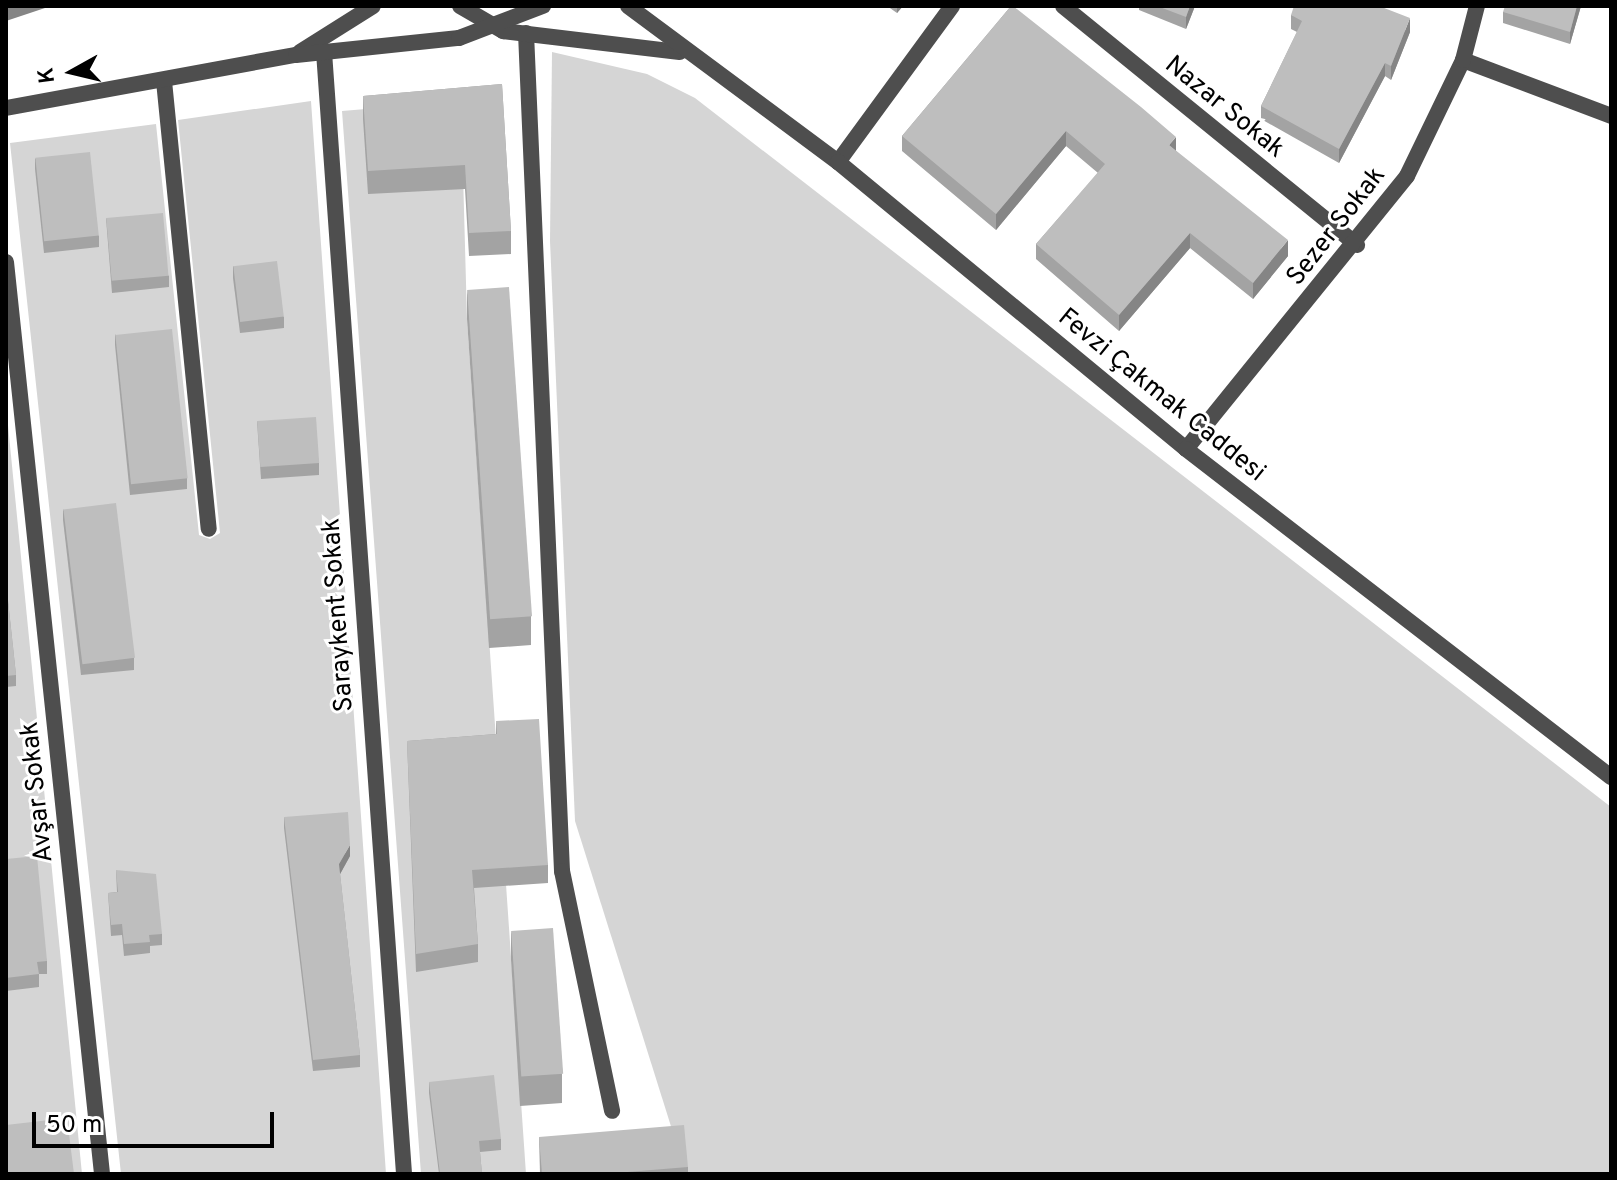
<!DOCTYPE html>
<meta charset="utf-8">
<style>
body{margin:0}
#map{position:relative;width:1617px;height:1180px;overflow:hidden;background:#fff;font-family:Overpass,sans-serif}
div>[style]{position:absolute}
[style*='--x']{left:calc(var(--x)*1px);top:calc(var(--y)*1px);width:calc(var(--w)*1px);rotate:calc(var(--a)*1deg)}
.green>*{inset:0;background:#d5d5d5}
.service>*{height:16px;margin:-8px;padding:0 8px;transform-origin:8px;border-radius:8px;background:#4e4e4e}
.minor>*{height:16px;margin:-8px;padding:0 8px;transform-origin:8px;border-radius:8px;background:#4e4e4e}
.tertiary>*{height:16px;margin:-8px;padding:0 8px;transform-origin:8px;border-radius:8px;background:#4e4e4e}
.wall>*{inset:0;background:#a3a3a3}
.shaded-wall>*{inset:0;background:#858585}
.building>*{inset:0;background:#bebebe;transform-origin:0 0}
span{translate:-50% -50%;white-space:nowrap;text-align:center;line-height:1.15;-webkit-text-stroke:6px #fff;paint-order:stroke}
.street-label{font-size:26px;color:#000}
.frame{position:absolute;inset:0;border:8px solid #000;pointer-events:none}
.north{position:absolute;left:32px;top:32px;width:80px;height:80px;-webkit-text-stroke:6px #fff;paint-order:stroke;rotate:262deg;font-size:22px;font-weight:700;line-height:32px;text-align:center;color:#000}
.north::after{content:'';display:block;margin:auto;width:28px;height:36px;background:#000;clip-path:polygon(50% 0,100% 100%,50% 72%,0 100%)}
.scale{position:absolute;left:32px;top:1112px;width:242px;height:36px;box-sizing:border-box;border:4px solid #000;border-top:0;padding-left:10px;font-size:24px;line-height:28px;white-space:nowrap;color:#000;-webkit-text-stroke:6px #fff;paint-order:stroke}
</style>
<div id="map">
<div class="green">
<div style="clip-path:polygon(552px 52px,647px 74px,695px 98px,1611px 807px,1611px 1174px,686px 1174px,575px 821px,550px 241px)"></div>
<div style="clip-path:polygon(311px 101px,386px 1174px,121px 1174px,10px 143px,156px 124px,199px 535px,210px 539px,220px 533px,178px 120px)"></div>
<div style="clip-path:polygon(461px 101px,467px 319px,526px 1174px,421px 1174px,342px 111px)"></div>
<div style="clip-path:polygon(6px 405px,82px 1174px,6px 1174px)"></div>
</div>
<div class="service">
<div style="--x:164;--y:81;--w:450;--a:84.3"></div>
</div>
<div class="minor">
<div style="--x:1063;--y:6;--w:379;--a:39.1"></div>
<div style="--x:526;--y:33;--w:839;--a:87.54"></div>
<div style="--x:562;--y:871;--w:245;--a:78.2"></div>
<div style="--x:324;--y:52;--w:1125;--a:85.92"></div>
<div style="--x:1463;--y:60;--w:158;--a:20.7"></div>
<div style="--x:838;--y:162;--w:193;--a:-53.8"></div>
<div style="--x:6;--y:262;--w:917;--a:83.99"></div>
<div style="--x:1186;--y:449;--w:351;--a:-51"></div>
<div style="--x:1407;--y:176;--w:129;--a:-64.2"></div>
<div style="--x:1463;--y:60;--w:56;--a:-75.5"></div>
</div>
<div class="tertiary">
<div style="--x:460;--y:6;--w:50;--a:30.2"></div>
<div style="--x:503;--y:31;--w:178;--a:6.8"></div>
<div style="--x:628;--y:6;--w:262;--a:36.6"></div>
<div style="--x:838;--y:162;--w:451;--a:39.5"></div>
<div style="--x:1186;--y:449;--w:537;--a:37.66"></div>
<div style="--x:300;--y:52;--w:86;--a:-32.2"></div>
<div style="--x:6;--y:108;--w:295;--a:-10.4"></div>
<div style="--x:296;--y:55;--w:164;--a:-6"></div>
<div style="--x:459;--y:38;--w:90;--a:-20.9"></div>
</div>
<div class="wall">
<div style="clip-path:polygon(887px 6px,903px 6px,897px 13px)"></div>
<div style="clip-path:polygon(1011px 6px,1176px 151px,1288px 256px,1253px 299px,1190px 248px,1119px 331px,1036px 259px,1036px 244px,1098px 173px,1066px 146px,996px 230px,902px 151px,902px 136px)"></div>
<div style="clip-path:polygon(1139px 6px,1195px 6px,1186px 29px,1139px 10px)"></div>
<div style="clip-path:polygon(1581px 6px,1570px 44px,1503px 23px,1503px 12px)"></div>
<div style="clip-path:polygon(1291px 15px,1410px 32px,1391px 80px,1385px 76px,1339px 163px,1261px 119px,1261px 106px,1297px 32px,1291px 29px)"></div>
<div style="clip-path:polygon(502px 84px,511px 231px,511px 254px,469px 256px,465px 189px,368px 194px,363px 119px,363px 96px)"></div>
<div style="clip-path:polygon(35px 158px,99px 236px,99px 247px,44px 253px,35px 169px)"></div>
<div style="clip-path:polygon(106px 218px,169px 276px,169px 287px,112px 293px)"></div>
<div style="clip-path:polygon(233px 266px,284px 317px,284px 328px,240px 333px,233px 278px)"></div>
<div style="clip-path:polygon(467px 290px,531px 616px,531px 645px,489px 648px,467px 319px)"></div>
<div style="clip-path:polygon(115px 334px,187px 478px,187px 489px,130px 495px,115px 345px)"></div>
<div style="clip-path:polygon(257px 421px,319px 463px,319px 475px,261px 479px)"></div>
<div style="clip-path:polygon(63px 509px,134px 658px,134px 670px,81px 675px,63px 520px)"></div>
<div style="clip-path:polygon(6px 582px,16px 675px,16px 686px,6px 687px)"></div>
<div style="clip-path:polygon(496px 721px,548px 865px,548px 883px,474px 888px,478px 944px,478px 962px,416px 972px,407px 741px,496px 734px)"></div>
<div style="clip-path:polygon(284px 817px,350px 856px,340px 874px,360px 1055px,360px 1067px,313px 1071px,284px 828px)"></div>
<div style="clip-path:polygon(6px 859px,47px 961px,47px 974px,39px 974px,39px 987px,6px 991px)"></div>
<div style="clip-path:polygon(116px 870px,162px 934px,162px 945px,150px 946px,150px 953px,124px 956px,122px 935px,111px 936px,108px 893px,117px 892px)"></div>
<div style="clip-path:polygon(511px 931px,562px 1074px,562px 1103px,520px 1106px,511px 960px)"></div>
<div style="clip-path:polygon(429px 1082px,501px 1139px,501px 1150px,480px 1152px,482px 1174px,439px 1174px,429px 1093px)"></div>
<div style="clip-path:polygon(539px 1137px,688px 1167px,688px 1174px,540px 1174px)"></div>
</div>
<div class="shaded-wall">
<div style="clip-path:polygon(6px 6px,51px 6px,6px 21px)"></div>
<div style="clip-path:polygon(897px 6px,903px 6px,897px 13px)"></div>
<div style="clip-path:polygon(1190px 6px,1195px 6px,1186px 29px,1186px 17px)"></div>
<div style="clip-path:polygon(1577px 6px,1581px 6px,1570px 44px,1570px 32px)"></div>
<div style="clip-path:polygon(1410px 18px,1410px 32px,1391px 80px,1391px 66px)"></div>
<div style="clip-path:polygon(1385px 63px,1385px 76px,1339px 163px,1339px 149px)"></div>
<div style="clip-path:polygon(1066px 131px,1066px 146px,996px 230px,996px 214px)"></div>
<div style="clip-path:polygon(1176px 137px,1176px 152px,1169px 145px)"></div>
<div style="clip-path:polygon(1190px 233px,1190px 248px,1119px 331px,1119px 315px)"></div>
<div style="clip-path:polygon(1288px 240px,1288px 256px,1253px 299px,1253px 283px)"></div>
<div style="clip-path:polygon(350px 845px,350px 856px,339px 876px,339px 864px)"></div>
</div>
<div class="building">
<div style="clip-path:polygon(1011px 6px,1013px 6px,1141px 107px,1176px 137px,1169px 145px,1288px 240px,1253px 283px,1190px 233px,1119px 315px,1036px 244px,1105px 164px,1066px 131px,996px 214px,902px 136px)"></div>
<div style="clip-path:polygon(1157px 6px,1190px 6px,1186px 17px)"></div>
<div style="clip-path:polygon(1294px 6px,1379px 6px,1410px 18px,1391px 66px,1385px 63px,1339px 149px,1261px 106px,1302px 21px,1291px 15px)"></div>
<div style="clip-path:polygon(1505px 6px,1577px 6px,1570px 32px,1503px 12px)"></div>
<div style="clip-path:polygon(502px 84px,511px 231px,469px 233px,465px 165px,368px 171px,363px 96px)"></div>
<div style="left:90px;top:152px;width:84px;height:55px;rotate:84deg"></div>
<div style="left:163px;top:213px;width:63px;height:57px;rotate:85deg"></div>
<div style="left:277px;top:261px;width:56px;height:44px;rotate:83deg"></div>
<div style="left:509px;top:287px;width:330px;height:42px;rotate:86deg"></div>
<div style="left:172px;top:329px;width:150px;height:57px;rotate:84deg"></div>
<div style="left:316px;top:417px;width:46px;height:59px;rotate:86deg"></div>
<div style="left:116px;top:503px;width:156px;height:53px;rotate:83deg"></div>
<div style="clip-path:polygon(6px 582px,16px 675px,6px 676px)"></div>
<div style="clip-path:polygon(539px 719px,548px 865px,472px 870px,478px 944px,416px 954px,407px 741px,497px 734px,496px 721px)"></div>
<div style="clip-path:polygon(348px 812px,350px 845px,339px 864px,360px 1055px,313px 1060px,284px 817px)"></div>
<div style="clip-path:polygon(37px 856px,47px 961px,37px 962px,39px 974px,6px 978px,6px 859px)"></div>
<div style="clip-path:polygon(116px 870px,156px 874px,162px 934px,149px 935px,150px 942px,124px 944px,122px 924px,111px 925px,108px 893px,118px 892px)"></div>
<div style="left:553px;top:928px;width:146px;height:42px;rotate:86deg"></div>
<div style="clip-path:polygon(494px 1075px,501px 1139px,479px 1141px,482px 1174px,440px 1174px,429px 1082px)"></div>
<div style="clip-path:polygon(67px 1118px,74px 1174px,6px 1174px,6px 1125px)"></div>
<div style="clip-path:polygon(684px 1125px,688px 1167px,603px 1174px,542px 1174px,539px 1137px)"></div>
</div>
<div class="street-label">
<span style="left:1224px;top:108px;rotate:39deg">Nazar Sokak</span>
<span style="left:1337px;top:227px;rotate:-52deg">Sezer Sokak</span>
<span style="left:1161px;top:396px;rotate:39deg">Fevzi Çakmak Caddesi</span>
<span style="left:339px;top:615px;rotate:-94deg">Saraykent Sokak</span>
<span style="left:38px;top:792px;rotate:-96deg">Avşar Sokak</span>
</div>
<div class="frame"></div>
<div class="north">K</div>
<div class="scale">50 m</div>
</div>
